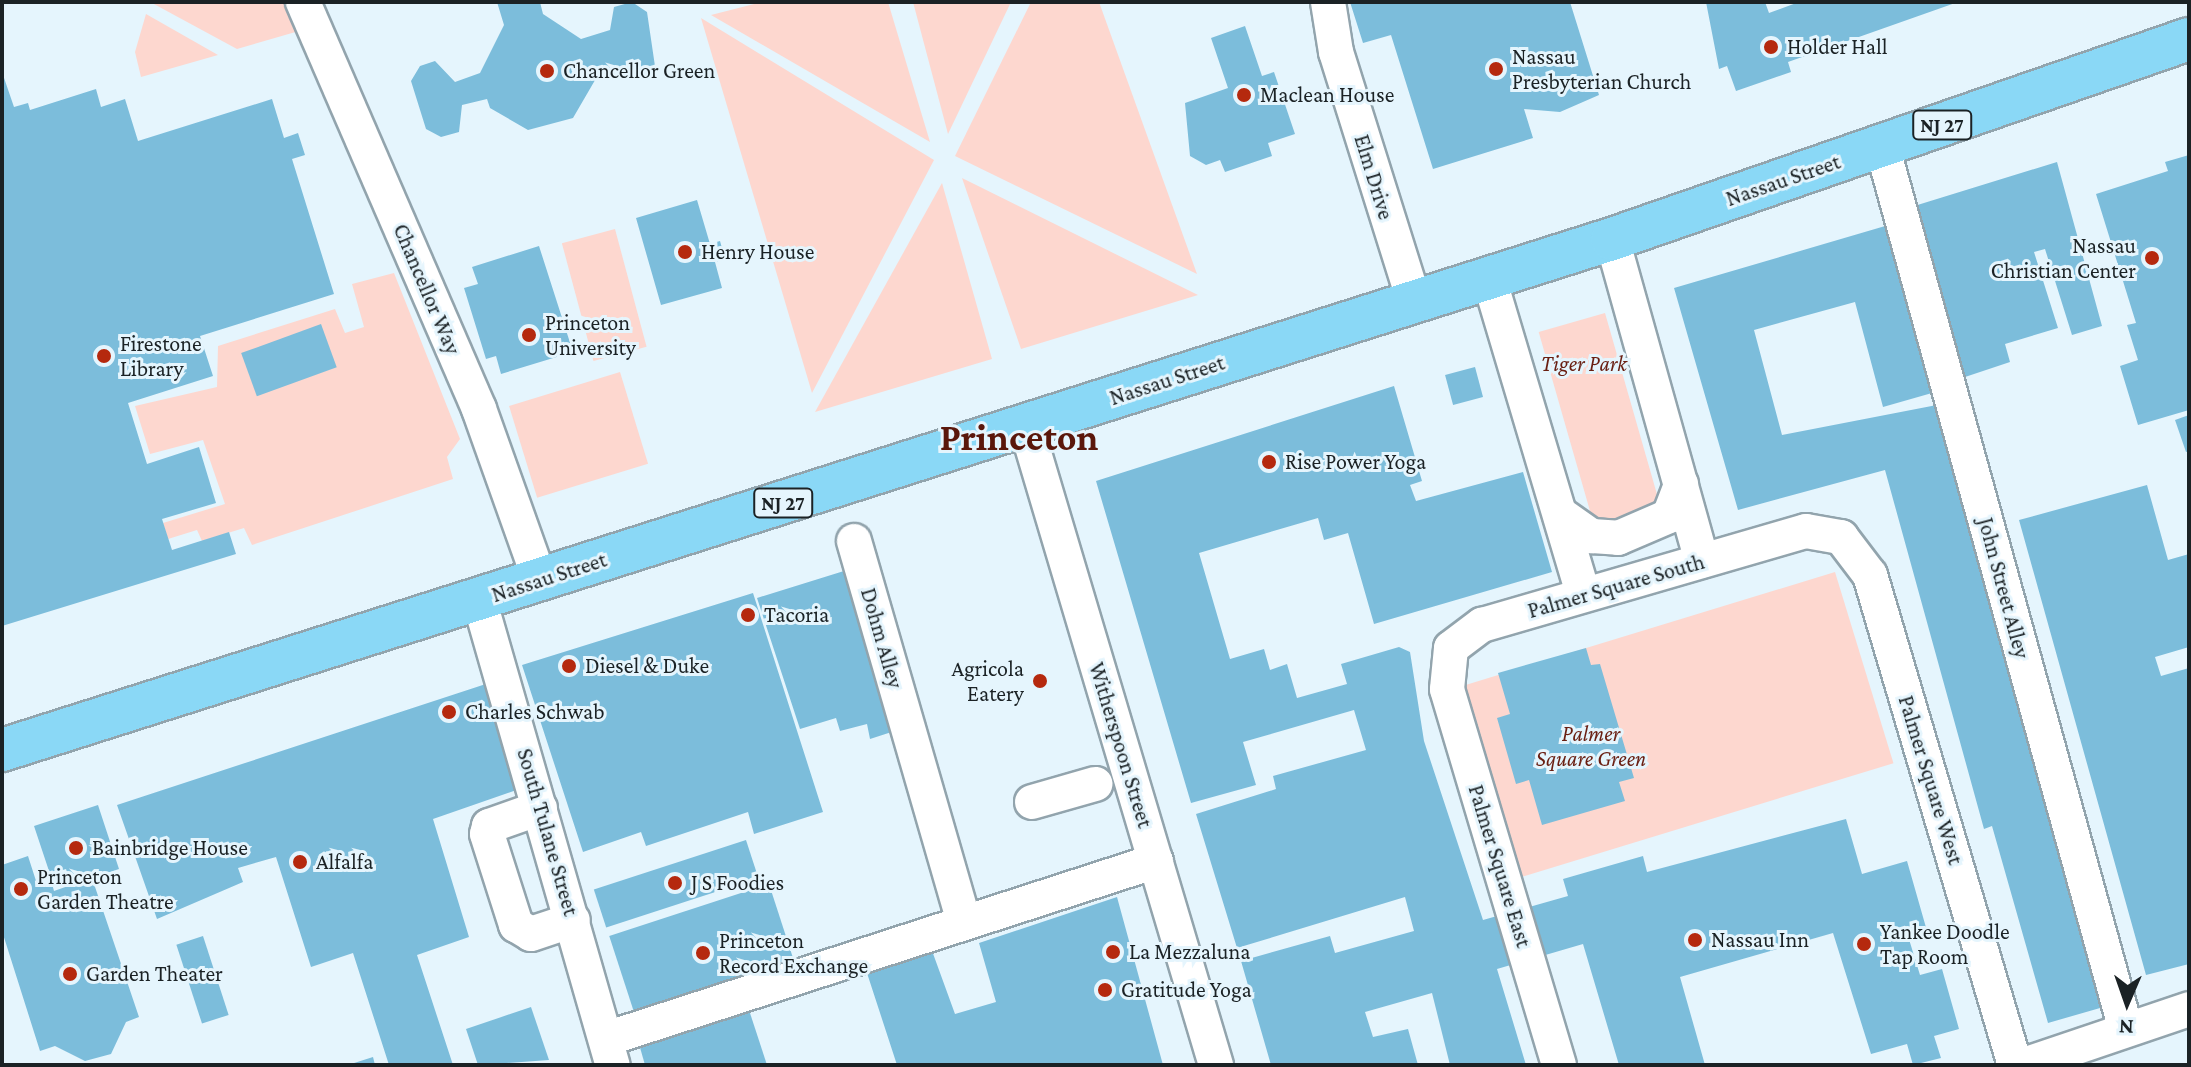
<!DOCTYPE html>
<style>
body{margin:0}
#map{position:relative;width:2191px;height:1067px;overflow:hidden;background:#e5f5fd;font-family:"Crimson Pro",serif}
div>[style]{position:absolute}
[style*='--x']{left:calc(var(--x)*1px);top:calc(var(--y)*1px);width:calc(var(--w)*1px);rotate:calc(var(--a)*1deg)}
.green>*{inset:0;background:#fdd7cf;transform-origin:0 0}
.building>*{inset:0;background:#7cbddb;transform-origin:0 0}
.roads{filter:drop-shadow(2px 0 #92a4ad) drop-shadow(-2px 0 #92a4ad) drop-shadow(0 2px #92a4ad) drop-shadow(0 -2px #92a4ad)}
.minor>*{height:34px;margin:-17px;padding:0 17px;transform-origin:17px;border-radius:17px;background:#fff}
.major>*{height:42px;margin:-21px;padding:0 21px;transform-origin:21px;border-radius:21px;background:#8ad8f6}
.dots>*{width:22px;height:22px;translate:-50% -50%;box-sizing:border-box;border:4px solid #e5f5fd;border-radius:50%}
span{translate:-50% -50%;white-space:nowrap;text-align:center;line-height:1.15;-webkit-text-stroke:6px #e5f5fd;paint-order:stroke}
.shield-label span{padding:2px 6px;background:#e5f5fd;border:2px solid;border-radius:6px;-webkit-text-stroke-width:0}
.shield-label{font-size:20px;color:#1b2225;font-weight:700}
.poi-label{font-size:22px;color:#1b2225}
.left{translate:0 -50%;text-align:left}
.right{translate:-100% -50%;text-align:right}
.street-label{font-size:22px;color:#1b2225}
.park-label{font-size:22px;color:#691e11;font-style:italic}
.town-label{font-size:38px;color:#5a170b;font-weight:700}
.frame{position:absolute;inset:0;border:4px solid #1b2225;pointer-events:none}
.north{position:absolute;left:2087px;top:963px;width:80px;height:80px;-webkit-text-stroke:6px #e5f5fd;paint-order:stroke;rotate:182deg;font-size:22px;font-weight:700;line-height:32px;text-align:center;color:#1b2225}
.north::after{content:'';display:block;margin:auto;width:28px;height:36px;background:#1b2225;clip-path:polygon(50% 0,100% 100%,50% 72%,0 100%)}
</style>
<div id="map">
<div class="green">
<div style="clip-path:polygon(288px 2px,299px 31px,237px 49px,152px 3px)"></div>
<div style="clip-path:polygon(762px 2px,888px 2px,930px 142px,711px 15px)"></div>
<div style="clip-path:polygon(913px 2px,1011px 2px,948px 134px)"></div>
<div style="clip-path:polygon(1031px 2px,1099px 2px,1197px 274px,955px 156px)"></div>
<div style="clip-path:polygon(146px 14px,218px 55px,141px 77px,135px 52px)"></div>
<div style="clip-path:polygon(701px 18px,934px 160px,812px 393px)"></div>
<div style="clip-path:polygon(962px 178px,1198px 295px,1021px 349px)"></div>
<div style="clip-path:polygon(942px 183px,992px 359px,815px 412px)"></div>
<div style="left:615px;top:229px;width:122px;height:55px;rotate:75deg"></div>
<div style="clip-path:polygon(evenodd,394px 273px,460px 439px,447px 457px,453px 479px,252px 545px,244px 528px,202px 541px,197px 530px,168px 539px,163px 523px,225px 504px,203px 440px,150px 454px,135px 406px,217px 387px,218px 346px,335px 309px,345px 333px,364px 327px,352px 284px,394px 273px,242px 353px,336px 367px,257px 395px,242px 353px)"></div>
<div style="left:1605px;top:313px;width:205px;height:69px;rotate:74deg"></div>
<div style="left:620px;top:372px;width:96px;height:116px;rotate:73deg"></div>
<div style="left:1835px;top:572px;width:200px;height:388px;rotate:73deg"></div>
</div>
<div class="building">
<div style="clip-path:polygon(497px 2px,540px 2px,543px 14px,581px 39px,610px 30px,614px 7px,632px 2px,647px 12px,656px 73px,635px 79px,622px 69px,598px 75px,573px 118px,528px 130px,490px 108px,487px 99px,462px 105px,459px 132px,441px 137px,426px 129px,411px 81px,420px 66px,435px 61px,455px 82px,480px 73px,504px 25px)"></div>
<div style="clip-path:polygon(1350px 2px,1570px 2px,1599px 95px,1560px 112px,1524px 109px,1533px 138px,1433px 169px,1391px 35px,1363px 43px)"></div>
<div style="clip-path:polygon(1706px 2px,1765px 2px,1769px 13px,1799px 2px,1958px 2px,1788px 62px,1791px 72px,1736px 91px,1727px 66px,1719px 69px)"></div>
<div style="clip-path:polygon(1245px 26px,1262px 76px,1274px 72px,1295px 134px,1268px 143px,1272px 156px,1225px 172px,1220px 160px,1206px 165px,1190px 156px,1185px 103px,1228px 88px,1211px 38px)"></div>
<div style="clip-path:polygon(2px 72px,14px 107px,28px 103px,30px 110px,96px 89px,101px 107px,125px 99px,138px 141px,272px 99px,284px 138px,298px 133px,305px 155px,292px 159px,334px 294px,200px 336px,213px 376px,128px 403px,147px 464px,199px 447px,216px 503px,162px 519px,172px 550px,229px 532px,236px 554px,2px 626px)"></div>
<div style="clip-path:polygon(2189px 155px,2189px 410px,2138px 425px,2120px 366px,2138px 360px,2127px 325px,2136px 323px,2096px 194px,2168px 171px,2165px 162px)"></div>
<div style="clip-path:polygon(2057px 162px,2102px 326px,2072px 335px,2045px 249px,2034px 252px,2058px 328px,2005px 344px,2010px 362px,1965px 377px,1911px 207px)"></div>
<div style="clip-path:polygon(697px 200px,710px 244px,720px 241px,725px 259px,715px 262px,722px 288px,661px 305px,636px 218px)"></div>
<div style="clip-path:polygon(1892px 224px,1939px 391px,1883px 407px,1855px 302px,1754px 330px,1782px 435px,1942px 404px,2107px 1006px,2048px 1023px,1992px 826px,1984px 829px,1885px 470px,1738px 510px,1674px 288px)"></div>
<div style="clip-path:polygon(539px 246px,573px 352px,501px 374px,496px 356px,486px 359px,464px 288px,478px 284px,472px 267px)"></div>
<div style="left:321px;top:324px;width:46px;height:85px;rotate:70deg"></div>
<div style="left:1475px;top:367px;width:31px;height:31px;rotate:75deg"></div>
<div style="clip-path:polygon(1394px 386px,1422px 481px,1410px 485px,1416px 501px,1523px 472px,1552px 572px,1374px 624px,1348px 533px,1324px 540px,1318px 518px,1199px 553px,1230px 659px,1264px 649px,1270px 670px,1287px 664px,1297px 698px,1347px 684px,1341px 664px,1399px 647px,1410px 652px,1424px 741px,1483px 920px,1568px 896px,1563px 879px,1643px 856px,1647px 872px,1846px 819px,1862px 874px,1907px 861px,1927px 931px,1908px 936px,1920px 975px,1942px 969px,1959px 1029px,1934px 1036px,1941px 1058px,1913px 1065px,1907px 1044px,1871px 1054px,1833px 933px,1680px 977px,1705px 1065px,1619px 1065px,1583px 944px,1497px 969px,1526px 1065px,1450px 1065px,1432px 993px,1365px 1012px,1373px 1037px,1408px 1029px,1418px 1065px,1271px 1065px,1241px 961px,1330px 936px,1335px 953px,1414px 931px,1405px 897px,1237px 948px,1196px 814px,1276px 789px,1273px 776px,1366px 750px,1354px 710px,1243px 742px,1256px 785px,1191px 803px,1096px 481px)"></div>
<div style="clip-path:polygon(2189px 415px,2189px 451px,2186px 452px,2175px 420px)"></div>
<div style="clip-path:polygon(2147px 485px,2168px 560px,2189px 554px,2189px 647px,2155px 657px,2161px 676px,2189px 668px,2189px 964px,2146px 975px,2019px 520px)"></div>
<div style="clip-path:polygon(860px 566px,904px 728px,870px 739px,867px 724px,840px 731px,836px 718px,800px 729px,757px 598px)"></div>
<div style="clip-path:polygon(753px 593px,823px 812px,754px 834px,748px 812px,646px 846px,641px 832px,583px 852px,522px 665px)"></div>
<div style="clip-path:polygon(1586px 648px,1591px 665px,1600px 664px,1634px 778px,1619px 782px,1625px 801px,1542px 825px,1529px 780px,1516px 784px,1497px 718px,1510px 714px,1498px 673px)"></div>
<div style="clip-path:polygon(495px 681px,525px 787px,433px 819px,469px 937px,417px 955px,453px 1065px,389px 1065px,353px 953px,311px 967px,276px 857px,238px 868px,243px 882px,157px 919px,117px 805px)"></div>
<div style="clip-path:polygon(98px 805px,119px 869px,92px 878px,139px 1017px,126px 1022px,111px 1054px,85px 1061px,55px 1046px,40px 1051px,2px 931px,2px 865px,28px 856px,37px 884px,51px 880px,54px 891px,71px 885px,66px 869px,50px 874px,34px 826px)"></div>
<div style="left:746px;top:840px;width:40px;height:160px;rotate:72deg"></div>
<div style="left:769px;top:884px;width:89px;height:168px;rotate:72deg"></div>
<div style="clip-path:polygon(1117px 897px,1163px 1065px,897px 1065px,866px 970px,931px 948px,955px 1014px,996px 1002px,979px 943px)"></div>
<div style="left:203px;top:936px;width:83px;height:28px;rotate:72deg"></div>
<div style="clip-path:polygon(531px 1007px,549px 1060px,478px 1065px,466px 1029px)"></div>
<div style="clip-path:polygon(749px 1010px,767px 1065px,645px 1065px,639px 1044px)"></div>
<div style="clip-path:polygon(373px 1057px,375px 1065px,351px 1065px,351px 1064px)"></div>
</div>
<div class="roads">
<div class="minor">
<div style="--x:303;--y:2;--w:443;--a:66.6"></div>
<div style="--x:479;--y:409;--w:182;--a:70.4"></div>
<div style="--x:1328;--y:2;--w:51;--a:80.9"></div>
<div style="--x:1336;--y:52;--w:261;--a:72.6"></div>
<div style="--x:1882;--y:146;--w:917;--a:74.57"></div>
<div style="--x:1612;--y:239;--w:334;--a:74.4"></div>
<div style="--x:1489;--y:278;--w:329;--a:73.4"></div>
<div style="--x:1026;--y:426;--w:667;--a:73.44"></div>
<div style="--x:1560;--y:514;--w:39;--a:35"></div>
<div style="--x:1592;--y:536;--w:26;--a:4"></div>
<div style="--x:1618;--y:538;--w:56;--a:-23.3"></div>
<div style="--x:1669;--y:516;--w:34;--a:-69"></div>
<div style="--x:854;--y:541;--w:397;--a:73.9"></div>
<div style="--x:479;--y:599;--w:485;--a:74"></div>
<div style="--x:1032;--y:802;--w:66;--a:-15.9"></div>
<div style="--x:540;--y:808;--w:54;--a:160.6"></div>
<div style="--x:489;--y:826;--w:8;--a:104"></div>
<div style="--x:487;--y:834;--w:96;--a:72.3"></div>
<div style="--x:516;--y:925;--w:17;--a:31"></div>
<div style="--x:531;--y:934;--w:44;--a:-18.4"></div>
<div style="--x:606;--y:1039;--w:578;--a:-17.93"></div>
<div style="--x:1559;--y:1065;--w:392;--a:-106.6"></div>
<div style="--x:1447;--y:689;--w:41;--a:-84.4"></div>
<div style="--x:1451;--y:648;--w:39;--a:-37"></div>
<div style="--x:1482;--y:625;--w:337;--a:-16.2"></div>
<div style="--x:1806;--y:531;--w:36;--a:10"></div>
<div style="--x:1841;--y:537;--w:48;--a:52.7"></div>
<div style="--x:1870;--y:575;--w:511;--a:73.52"></div>
<div style="--x:2024;--y:1065;--w:174;--a:-18.7"></div>
</div>
<div class="major">
<div style="--x:2;--y:750;--w:1689;--a:-17.61"></div>
<div style="--x:1612;--y:239;--w:611;--a:-19.12"></div>
</div>
</div>
<div class="dots">
<div style="left:1771px;top:47px;background:#b5290e"></div>
<div style="left:1496px;top:69px;background:#b5290e"></div>
<div style="left:547px;top:71px;background:#b5290e"></div>
<div style="left:1244px;top:95px;background:#b5290e"></div>
<div style="left:685px;top:252px;background:#b5290e"></div>
<div style="left:2152px;top:258px;background:#b5290e"></div>
<div style="left:529px;top:335px;background:#b5290e"></div>
<div style="left:104px;top:356px;background:#b5290e"></div>
<div style="left:1269px;top:462px;background:#b5290e"></div>
<div style="left:748px;top:615px;background:#b5290e"></div>
<div style="left:569px;top:666px;background:#b5290e"></div>
<div style="left:1040px;top:681px;background:#b5290e"></div>
<div style="left:449px;top:712px;background:#b5290e"></div>
<div style="left:76px;top:848px;background:#b5290e"></div>
<div style="left:300px;top:862px;background:#b5290e"></div>
<div style="left:675px;top:883px;background:#b5290e"></div>
<div style="left:21px;top:889px;background:#b5290e"></div>
<div style="left:1695px;top:940px;background:#b5290e"></div>
<div style="left:1864px;top:944px;background:#b5290e"></div>
<div style="left:1113px;top:952px;background:#b5290e"></div>
<div style="left:703px;top:953px;background:#b5290e"></div>
<div style="left:70px;top:974px;background:#b5290e"></div>
<div style="left:1105px;top:990px;background:#b5290e"></div>
</div>
<div class="shield-label">
<span style="left:1942px;top:125px">NJ 27</span>
<span style="left:783px;top:503px">NJ 27</span>
</div>
<div class="poi-label">
<span class="left" style="left:1787px;top:47px">Holder Hall</span>
<span class="left" style="left:1512px;top:69px">Nassau<br>Presbyterian Church</span>
<span class="left" style="left:563px;top:71px">Chancellor Green</span>
<span class="left" style="left:1260px;top:95px">Maclean House</span>
<span class="right" style="left:2136px;top:258px">Nassau<br>Christian Center</span>
<span class="left" style="left:701px;top:252px">Henry House</span>
<span class="left" style="left:545px;top:335px">Princeton<br>University</span>
<span class="left" style="left:120px;top:356px">Firestone<br>Library</span>
<span class="left" style="left:1285px;top:462px">Rise Power Yoga</span>
<span class="left" style="left:764px;top:615px">Tacoria</span>
<span class="left" style="left:585px;top:666px">Diesel &amp; Duke</span>
<span class="right" style="left:1024px;top:681px">Agricola<br>Eatery</span>
<span class="left" style="left:465px;top:712px">Charles Schwab</span>
<span class="left" style="left:92px;top:848px">Bainbridge House</span>
<span class="left" style="left:316px;top:862px">Alfalfa</span>
<span class="left" style="left:37px;top:889px">Princeton<br>Garden Theatre</span>
<span class="left" style="left:691px;top:883px">J S Foodies</span>
<span class="left" style="left:1880px;top:944px">Yankee Doodle<br>Tap Room</span>
<span class="left" style="left:719px;top:953px">Princeton<br>Record Exchange</span>
<span class="left" style="left:1711px;top:940px">Nassau Inn</span>
<span class="left" style="left:1129px;top:952px">La Mezzaluna</span>
<span class="left" style="left:86px;top:974px">Garden Theater</span>
<span class="left" style="left:1121px;top:990px">Gratitude Yoga</span>
</div>
<div class="street-label">
<span style="left:1374px;top:177px;rotate:73deg">Elm Drive</span>
<span style="left:1783px;top:180px;rotate:-19deg">Nassau Street</span>
<span style="left:427px;top:289px;rotate:67deg">Chancellor Way</span>
<span style="left:1167px;top:380px;rotate:-18deg">Nassau Street</span>
<span style="left:549px;top:577px;rotate:-18deg">Nassau Street</span>
<span style="left:1616px;top:586px;rotate:-16deg">Palmer Square South</span>
<span style="left:2004px;top:588px;rotate:75deg">John Street Alley</span>
<span style="left:882px;top:638px;rotate:74deg">Dohm Alley</span>
<span style="left:1121px;top:745px;rotate:73deg">Witherspoon Street</span>
<span style="left:1931px;top:780px;rotate:73deg">Palmer Square West</span>
<span style="left:548px;top:832px;rotate:74deg">South Tulane Street</span>
<span style="left:1500px;top:866px;rotate:73deg">Palmer Square East</span>
</div>
<div class="park-label">
<span style="left:1584px;top:364px">Tiger Park</span>
<span style="left:1591px;top:746px">Palmer<br>Square Green</span>
</div>
<div class="town-label">
<span style="left:1019px;top:438px">Princeton</span>
</div>
<div class="frame"></div>
<div class="north">N</div>
</div>
